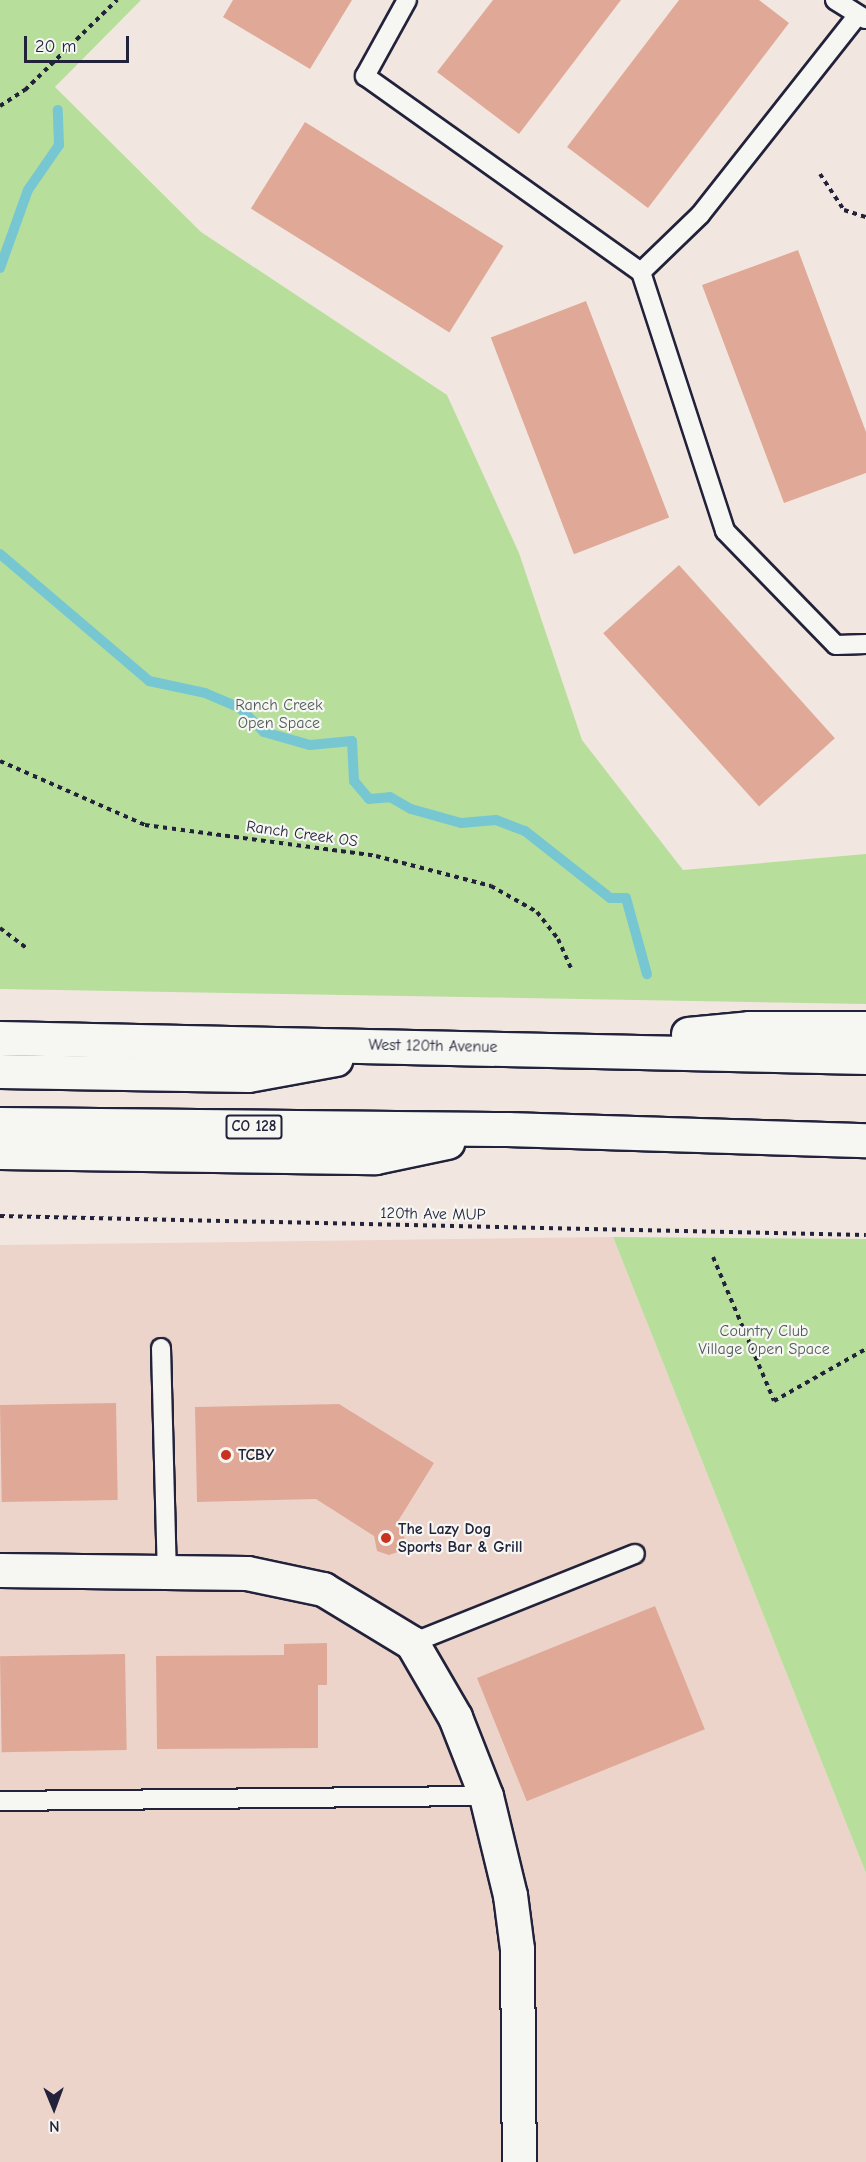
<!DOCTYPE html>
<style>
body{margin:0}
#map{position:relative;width:866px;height:2162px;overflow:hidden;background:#f2e7e0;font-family:"Comic Neue",sans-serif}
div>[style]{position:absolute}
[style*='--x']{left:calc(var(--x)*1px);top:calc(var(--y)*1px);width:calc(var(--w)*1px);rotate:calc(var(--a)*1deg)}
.built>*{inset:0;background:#edd4ca}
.green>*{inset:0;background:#b7df9b}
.stream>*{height:10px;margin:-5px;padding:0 5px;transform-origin:5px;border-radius:5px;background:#77c7d3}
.building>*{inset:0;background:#e0a997;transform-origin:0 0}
.path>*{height:4px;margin-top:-2px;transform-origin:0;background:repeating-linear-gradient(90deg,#22223b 0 4.5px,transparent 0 9px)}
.roads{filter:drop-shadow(2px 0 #22223b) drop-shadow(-2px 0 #22223b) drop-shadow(0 2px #22223b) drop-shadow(0 -2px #22223b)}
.lane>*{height:18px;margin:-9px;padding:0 9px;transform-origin:9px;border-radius:9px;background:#f6f6f2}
.street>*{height:33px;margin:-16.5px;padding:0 16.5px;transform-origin:16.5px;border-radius:16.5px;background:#f6f6f2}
.primary>*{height:33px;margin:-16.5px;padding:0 16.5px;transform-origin:16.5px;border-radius:16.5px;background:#f6f6f2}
.dots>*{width:16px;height:16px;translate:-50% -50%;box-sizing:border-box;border:3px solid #f6f6f2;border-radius:50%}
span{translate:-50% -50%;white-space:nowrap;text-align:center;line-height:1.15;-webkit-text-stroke:4.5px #f6f6f2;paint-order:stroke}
.shield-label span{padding:2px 4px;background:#f6f6f2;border:2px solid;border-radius:4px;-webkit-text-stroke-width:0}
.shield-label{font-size:15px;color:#22223b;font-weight:700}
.park-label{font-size:16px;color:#4f5b58}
.street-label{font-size:16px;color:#22223b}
.poi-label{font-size:16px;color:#22223b;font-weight:700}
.left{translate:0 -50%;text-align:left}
.north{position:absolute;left:24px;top:2078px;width:60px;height:60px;-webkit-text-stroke:4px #f6f6f2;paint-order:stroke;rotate:179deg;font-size:16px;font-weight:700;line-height:24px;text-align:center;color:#22223b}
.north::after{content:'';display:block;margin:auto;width:21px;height:27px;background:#22223b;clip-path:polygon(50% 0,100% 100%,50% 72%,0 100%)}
.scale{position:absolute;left:24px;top:36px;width:105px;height:27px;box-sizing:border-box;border:3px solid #22223b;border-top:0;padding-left:8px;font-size:18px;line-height:21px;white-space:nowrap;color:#22223b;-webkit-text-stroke:4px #f6f6f2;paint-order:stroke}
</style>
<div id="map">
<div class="built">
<div style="clip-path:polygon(613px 1237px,866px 1873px,866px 2162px,0 2162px,0 1245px)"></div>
</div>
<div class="green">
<div style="clip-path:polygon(0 0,141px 0,55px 87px,201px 232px,447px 395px,519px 553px,582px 740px,683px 870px,866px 854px,866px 1004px,0 989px)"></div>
<div style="clip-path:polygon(613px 1237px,866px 1239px,866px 1873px)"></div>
</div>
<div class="stream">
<div style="--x:0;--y:268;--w:83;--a:-70.3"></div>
<div style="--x:28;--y:190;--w:55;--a:-55.4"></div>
<div style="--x:59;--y:145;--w:35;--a:-92"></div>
<div style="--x:0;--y:554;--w:196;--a:40.4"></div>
<div style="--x:149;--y:681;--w:57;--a:12.1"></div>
<div style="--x:205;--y:693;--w:38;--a:23"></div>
<div style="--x:240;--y:708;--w:34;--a:45"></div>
<div style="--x:264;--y:732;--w:48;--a:15.8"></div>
<div style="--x:310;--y:745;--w:42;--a:-5.4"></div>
<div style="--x:352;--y:741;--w:40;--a:87.1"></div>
<div style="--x:354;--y:781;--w:23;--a:50"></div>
<div style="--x:369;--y:799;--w:21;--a:-5"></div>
<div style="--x:390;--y:797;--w:24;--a:30"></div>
<div style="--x:411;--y:809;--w:52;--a:15.6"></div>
<div style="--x:461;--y:823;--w:35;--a:-5"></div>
<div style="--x:496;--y:820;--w:31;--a:21"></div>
<div style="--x:525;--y:831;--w:108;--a:38.2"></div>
<div style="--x:610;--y:898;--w:16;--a:0"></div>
<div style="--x:626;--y:898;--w:79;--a:74.6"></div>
</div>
<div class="building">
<div style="clip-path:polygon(233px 0,352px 0,310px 69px,223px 17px)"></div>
<div style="clip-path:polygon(493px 0,621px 0,519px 134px,437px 72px)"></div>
<div style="clip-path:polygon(679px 0,759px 0,789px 23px,648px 208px,567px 147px)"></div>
<div style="left:305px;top:122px;width:234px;height:102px;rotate:32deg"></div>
<div style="clip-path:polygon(798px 250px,866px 432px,866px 473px,784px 503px,702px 285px)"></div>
<div style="left:586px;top:301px;width:232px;height:102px;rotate:69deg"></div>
<div style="left:679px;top:565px;width:233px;height:102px;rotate:48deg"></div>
<div style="left:116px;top:1403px;width:97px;height:116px;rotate:89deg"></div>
<div style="clip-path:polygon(339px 1404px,434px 1463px,395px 1526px,403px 1530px,405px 1542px,398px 1552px,389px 1555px,377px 1551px,374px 1536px,316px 1499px,197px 1502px,195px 1407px)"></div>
<div style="left:655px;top:1606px;width:133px;height:192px;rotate:68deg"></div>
<div style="clip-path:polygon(327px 1643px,327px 1685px,318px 1685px,318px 1748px,157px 1749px,156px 1656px,284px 1655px,284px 1644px)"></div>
<div style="left:125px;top:1654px;width:96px;height:125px;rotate:89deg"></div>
</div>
<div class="path">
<div style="--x:0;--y:106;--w:30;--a:-33"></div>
<div style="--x:25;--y:90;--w:129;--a:-44.4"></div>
<div style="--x:820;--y:174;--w:43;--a:56.3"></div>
<div style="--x:844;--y:210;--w:23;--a:18"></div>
<div style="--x:0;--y:761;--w:158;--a:23.8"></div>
<div style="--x:145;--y:825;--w:233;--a:7.6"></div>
<div style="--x:376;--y:856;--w:119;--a:14.6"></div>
<div style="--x:491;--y:886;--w:53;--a:29.5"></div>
<div style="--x:537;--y:912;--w:34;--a:52"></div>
<div style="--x:558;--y:939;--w:34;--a:66"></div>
<div style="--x:0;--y:928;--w:35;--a:37"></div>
<div style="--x:0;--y:1216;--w:866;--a:1.26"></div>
<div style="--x:713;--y:1257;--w:156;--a:67"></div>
<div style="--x:774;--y:1401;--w:106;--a:-29.5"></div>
</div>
<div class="roads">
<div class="lane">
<div style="--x:407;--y:0;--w:87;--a:118.9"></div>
<div style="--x:365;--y:76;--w:339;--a:35.4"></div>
<div style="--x:641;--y:272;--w:272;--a:72"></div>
<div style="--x:725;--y:531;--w:159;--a:45.8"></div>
<div style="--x:836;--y:645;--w:30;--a:-2"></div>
<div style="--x:835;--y:0;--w:36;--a:32"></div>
<div style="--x:641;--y:272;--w:82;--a:-44"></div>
<div style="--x:700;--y:215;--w:253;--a:-51.7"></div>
<div style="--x:161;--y:1348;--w:223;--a:88.5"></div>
<div style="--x:412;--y:1643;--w:240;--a:-21.8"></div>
<div style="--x:0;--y:1801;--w:486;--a:-0.6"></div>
</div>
<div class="street">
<div style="--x:0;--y:1570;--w:247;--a:0.7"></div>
<div style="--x:247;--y:1573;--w:78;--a:11.9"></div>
<div style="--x:323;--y:1589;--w:104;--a:31.2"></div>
<div style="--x:412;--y:1643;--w:86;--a:59.8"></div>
<div style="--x:455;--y:1717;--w:85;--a:68.6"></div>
<div style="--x:486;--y:1796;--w:102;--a:76.4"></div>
<div style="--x:510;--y:1895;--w:54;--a:82.6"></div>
<div style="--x:517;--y:1949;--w:213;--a:89.5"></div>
</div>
<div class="primary">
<div style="--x:688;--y:1034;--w:61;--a:-5.6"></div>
<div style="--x:749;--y:1028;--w:117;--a:0"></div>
<div style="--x:0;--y:1038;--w:866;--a:1.26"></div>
<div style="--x:0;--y:1071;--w:248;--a:0.9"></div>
<div style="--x:248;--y:1075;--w:89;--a:-10.3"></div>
<div style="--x:0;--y:1124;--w:507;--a:0.57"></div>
<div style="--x:507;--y:1129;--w:359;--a:1.8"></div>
<div style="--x:0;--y:1152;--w:375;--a:0.8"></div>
<div style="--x:375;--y:1157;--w:74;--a:-11.8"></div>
</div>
</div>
<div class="dots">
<div style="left:226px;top:1455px;background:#c8321e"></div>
<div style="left:386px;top:1538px;background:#c8321e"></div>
</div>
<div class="shield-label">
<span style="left:254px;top:1127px">CO 128</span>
</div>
<div class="park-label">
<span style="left:279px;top:714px">Ranch Creek<br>Open Space</span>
<span style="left:764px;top:1340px">Country Club<br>Village Open Space</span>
</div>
<div class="street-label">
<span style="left:302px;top:834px;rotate:8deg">Ranch Creek OS</span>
<span style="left:433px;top:1046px;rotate:1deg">West 120th Avenue</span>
<span style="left:433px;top:1214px;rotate:1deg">120th Ave MUP</span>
</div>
<div class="poi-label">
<span class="left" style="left:238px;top:1455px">TCBY</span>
<span class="left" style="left:398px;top:1538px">The Lazy Dog<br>Sports Bar &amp; Grill</span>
</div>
<div class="north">N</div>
<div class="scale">20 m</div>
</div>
